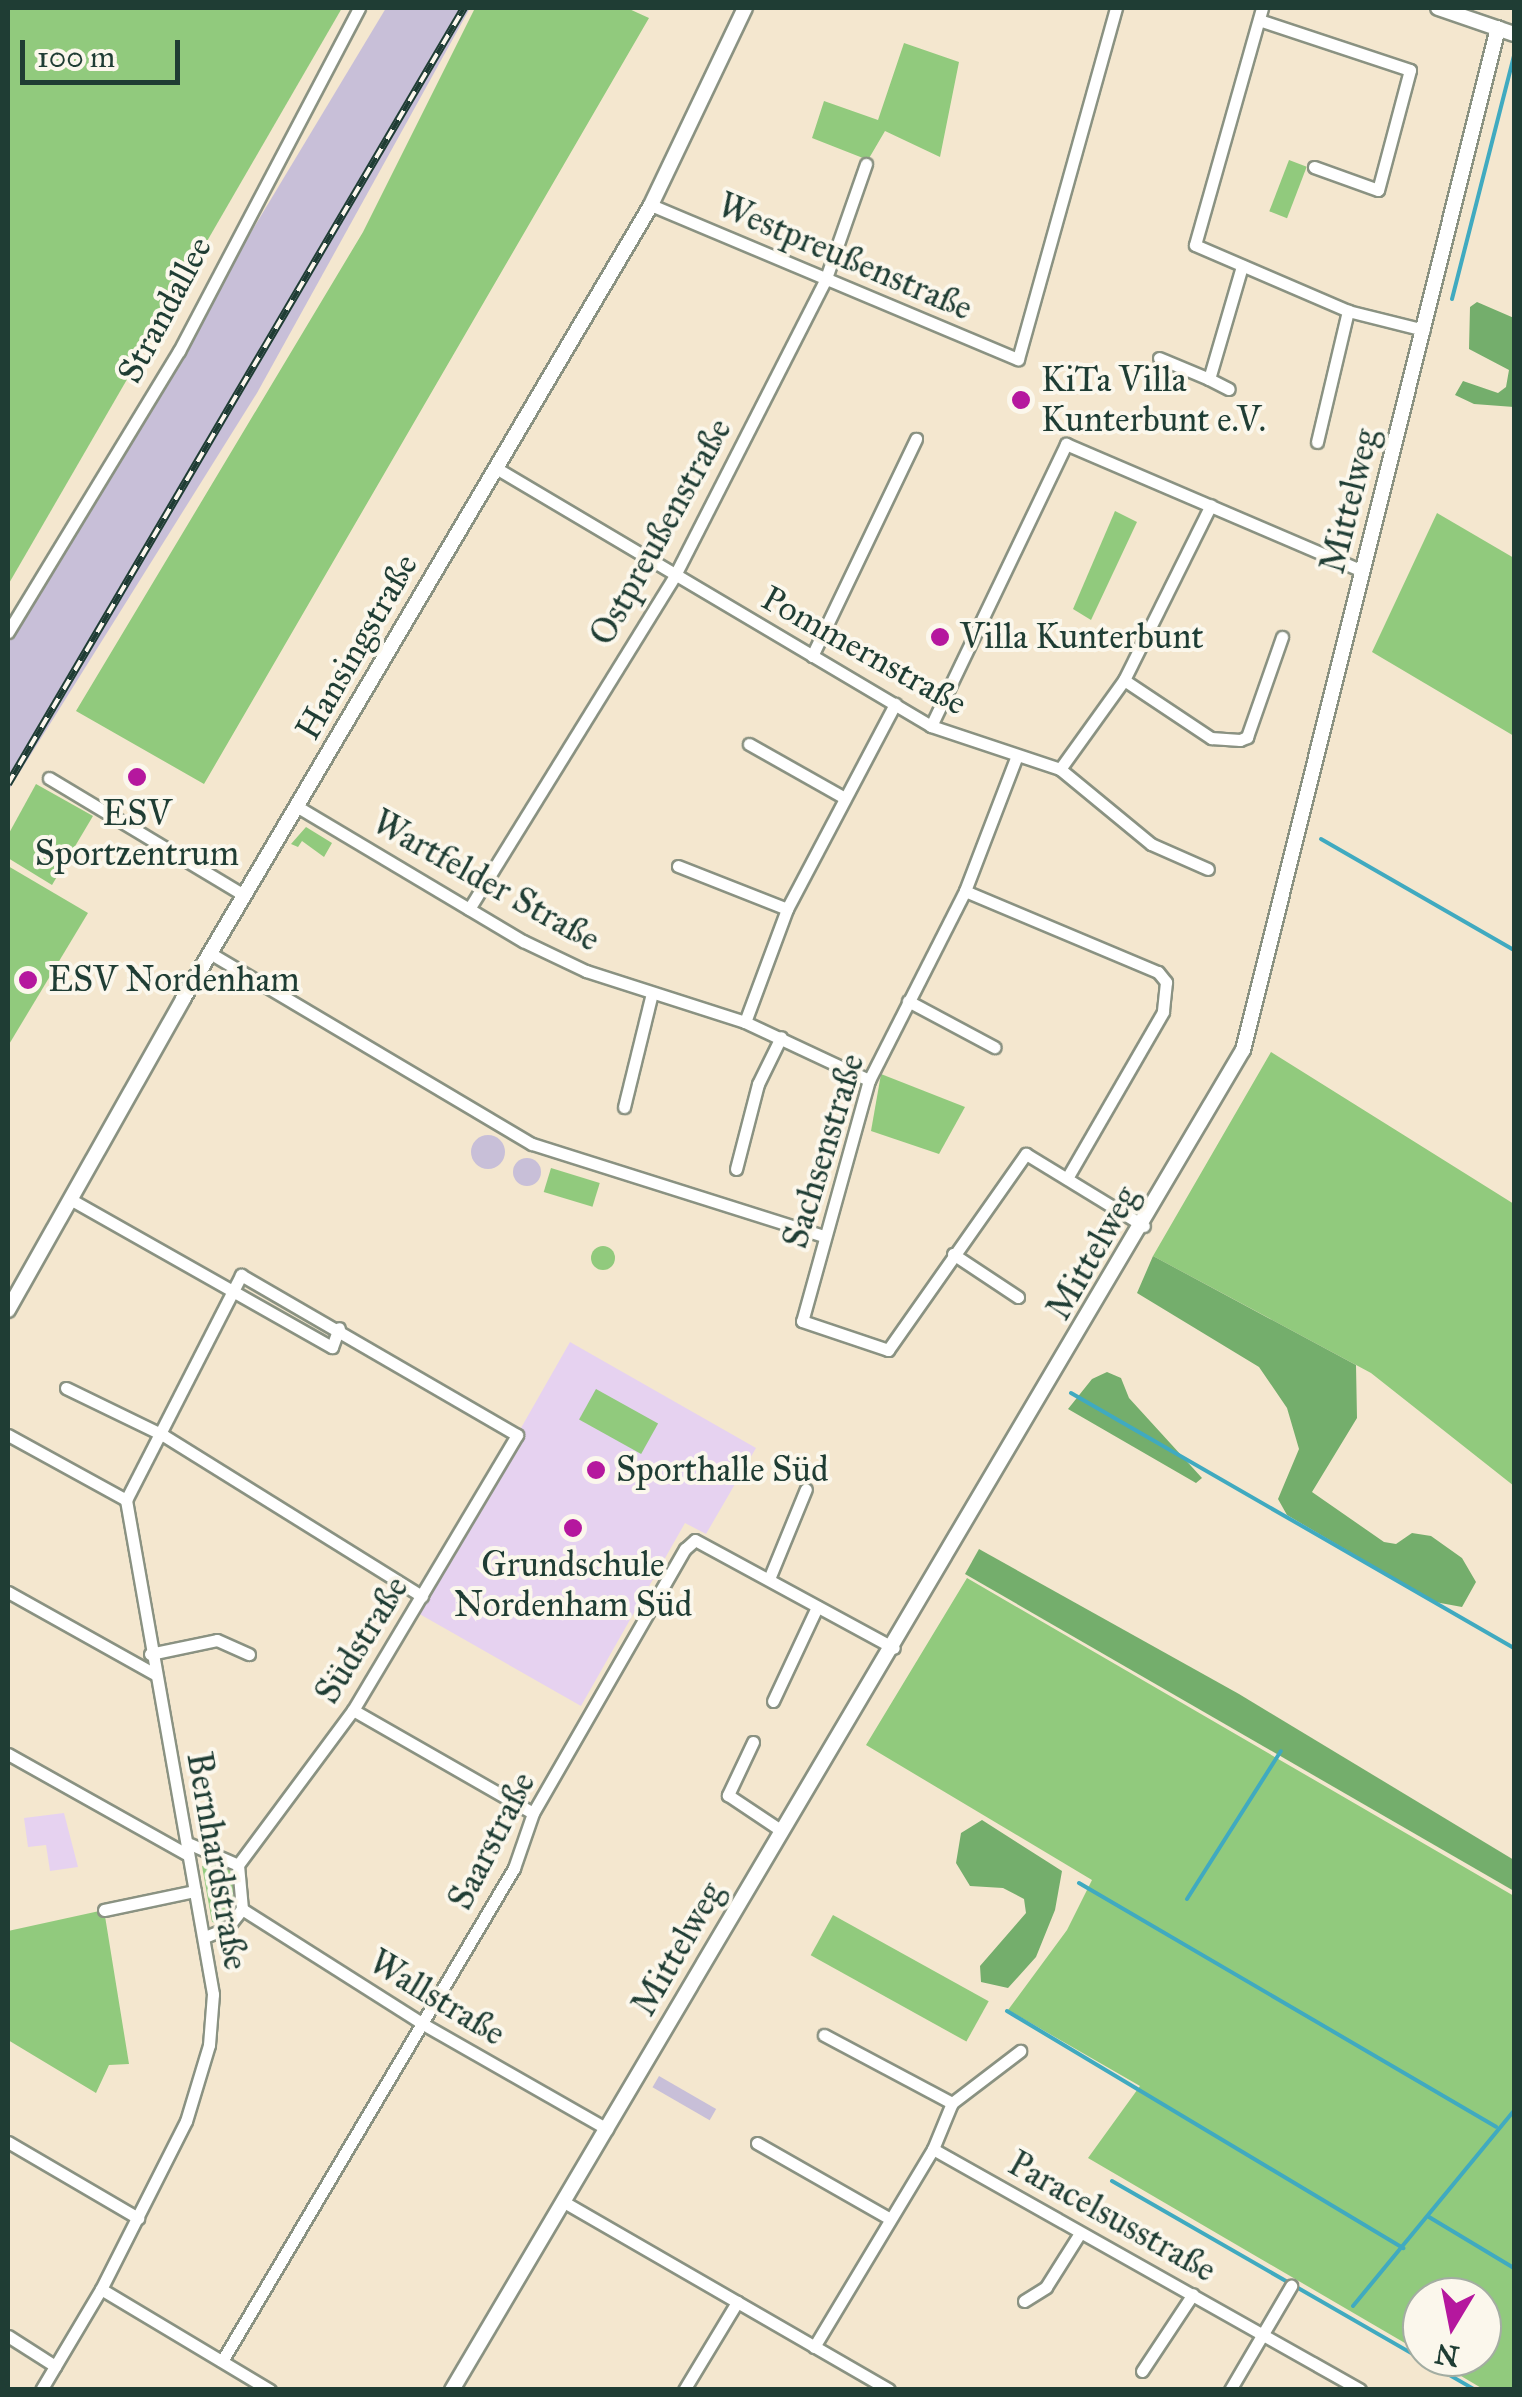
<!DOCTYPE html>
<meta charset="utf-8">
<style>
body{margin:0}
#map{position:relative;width:1522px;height:2397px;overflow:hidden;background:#f4e7cf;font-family:"IM FELL Great Primer",serif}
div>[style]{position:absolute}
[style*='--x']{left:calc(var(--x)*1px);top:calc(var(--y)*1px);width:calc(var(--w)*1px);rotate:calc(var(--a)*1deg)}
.built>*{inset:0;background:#e6d2f0}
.industrial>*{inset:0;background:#c8bfd8;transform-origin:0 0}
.round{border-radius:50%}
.green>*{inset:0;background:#91ca7d;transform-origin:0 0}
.forest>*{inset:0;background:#74ae6c}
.stream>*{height:4px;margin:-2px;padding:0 2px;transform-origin:2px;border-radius:2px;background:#40aac0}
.roads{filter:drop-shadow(2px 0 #8a9282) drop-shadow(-2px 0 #8a9282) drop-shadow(0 2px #8a9282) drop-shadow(0 -2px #8a9282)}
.minor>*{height:11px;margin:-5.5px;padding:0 5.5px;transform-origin:5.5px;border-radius:5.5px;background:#fff}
.tertiary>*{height:14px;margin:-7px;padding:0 7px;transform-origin:7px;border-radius:7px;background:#fff}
.rail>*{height:8px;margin-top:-4px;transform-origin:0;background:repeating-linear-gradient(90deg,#fbf7ec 0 11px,#1f3d34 0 22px);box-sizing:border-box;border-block:2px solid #1f3d34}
.dots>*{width:28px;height:28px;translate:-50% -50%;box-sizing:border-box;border:5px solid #fbf7ec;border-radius:50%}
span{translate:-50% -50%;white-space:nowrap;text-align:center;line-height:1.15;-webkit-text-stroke:8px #fbf7ec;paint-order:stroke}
.street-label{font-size:35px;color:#1f3d34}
.poi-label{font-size:35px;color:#1f3d34}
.left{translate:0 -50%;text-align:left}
.frame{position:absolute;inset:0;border:10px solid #1f3d34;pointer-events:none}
.north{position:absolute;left:1402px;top:2277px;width:100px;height:100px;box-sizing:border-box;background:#fbf7ec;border:2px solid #a3ada2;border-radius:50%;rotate:190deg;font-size:28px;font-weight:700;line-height:40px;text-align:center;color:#1f3d34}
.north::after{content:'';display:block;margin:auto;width:35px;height:45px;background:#b5179e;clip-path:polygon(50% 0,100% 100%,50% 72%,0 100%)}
.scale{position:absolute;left:20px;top:40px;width:160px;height:45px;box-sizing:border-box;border:5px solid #1f3d34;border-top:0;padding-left:12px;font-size:30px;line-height:35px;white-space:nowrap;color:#1f3d34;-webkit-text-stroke:8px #fbf7ec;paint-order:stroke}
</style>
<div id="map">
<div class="built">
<div style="clip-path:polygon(570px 1342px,756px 1448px,706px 1534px,685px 1523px,581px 1706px,416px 1612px)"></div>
<div style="clip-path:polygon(64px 1813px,78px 1867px,50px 1871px,46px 1845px,28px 1847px,24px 1818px)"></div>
</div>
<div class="industrial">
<div style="clip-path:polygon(386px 8px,470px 8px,257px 393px,8px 791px,8px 636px)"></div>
<div class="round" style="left:471px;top:1135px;width:34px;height:34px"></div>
<div class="round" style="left:513px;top:1158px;width:28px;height:28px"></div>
<div style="left:659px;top:2076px;width:66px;height:13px;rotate:30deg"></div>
</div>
<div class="green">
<div style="clip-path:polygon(8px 8px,342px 8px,8px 585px)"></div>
<div style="clip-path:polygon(475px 8px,627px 8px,649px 18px,204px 784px,76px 711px,363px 232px)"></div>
<div style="clip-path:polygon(904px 43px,959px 62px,940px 157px,885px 131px,868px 160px,812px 138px,824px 101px,878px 120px)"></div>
<div style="left:1289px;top:160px;width:19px;height:55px;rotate:21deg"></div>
<div style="clip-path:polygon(1115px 511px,1137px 522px,1091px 620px,1073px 609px)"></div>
<div style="clip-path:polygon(1437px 513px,1514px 558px,1514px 736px,1372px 652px)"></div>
<div style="clip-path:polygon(36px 784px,93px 816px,52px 885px,8px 858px,8px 835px)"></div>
<div style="clip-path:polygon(306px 827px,332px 843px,324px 857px,302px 841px,298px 847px,291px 844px)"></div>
<div style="clip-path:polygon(8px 866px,88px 913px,8px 1046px)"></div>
<div style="clip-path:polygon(1271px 1052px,1514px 1204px,1514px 1486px,1371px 1373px,1153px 1256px)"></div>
<div style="clip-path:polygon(881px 1074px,965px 1107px,939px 1154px,871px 1131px)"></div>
<div style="left:551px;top:1168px;width:51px;height:25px;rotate:17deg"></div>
<div class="round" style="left:591px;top:1246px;width:24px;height:24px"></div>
<div style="left:596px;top:1389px;width:71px;height:35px;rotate:29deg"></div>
<div style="clip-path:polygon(967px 1578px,1514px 1896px,1514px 2389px,1483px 2389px,1429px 2357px,1482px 2357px,1482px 2297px,1422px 2297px,1422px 2353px,1088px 2158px,1140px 2086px,1008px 2010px,1067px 1930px,1092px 1880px,866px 1745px)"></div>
<div style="clip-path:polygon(216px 1863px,233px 1872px,235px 1910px,220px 1924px,212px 1922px,202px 1866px)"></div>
<div style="clip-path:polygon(104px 1910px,129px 2064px,109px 2065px,96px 2093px,8px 2040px,8px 1931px)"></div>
<div style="left:833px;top:1915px;width:178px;height:46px;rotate:29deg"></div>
</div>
<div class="forest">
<div style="clip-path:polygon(1477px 302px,1514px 318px,1514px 407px,1474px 404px,1455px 395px,1463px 381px,1498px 393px,1506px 387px,1509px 370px,1469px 349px,1470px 307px)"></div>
<div style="clip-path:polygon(1153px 1256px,1356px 1365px,1357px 1418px,1312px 1492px,1384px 1542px,1396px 1544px,1412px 1533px,1431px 1536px,1462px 1558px,1476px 1582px,1462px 1607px,1435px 1602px,1287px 1515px,1278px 1499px,1299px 1449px,1287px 1408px,1259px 1367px,1137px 1293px)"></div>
<div style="clip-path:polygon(1107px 1372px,1121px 1378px,1129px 1398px,1202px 1478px,1196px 1483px,1068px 1409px,1092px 1379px)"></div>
<div style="clip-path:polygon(979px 1549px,1239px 1694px,1514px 1860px,1514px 1891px,965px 1574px)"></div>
<div style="clip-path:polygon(982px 1820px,1062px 1871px,1055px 1910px,1036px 1957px,1008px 1988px,981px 1982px,980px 1966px,1026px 1913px,1024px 1899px,1003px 1888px,970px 1886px,956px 1863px,961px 1833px)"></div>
</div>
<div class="stream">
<div style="--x:1452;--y:299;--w:251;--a:-75.7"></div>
<div style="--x:1321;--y:839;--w:223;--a:29.9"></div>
<div style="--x:1071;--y:1393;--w:511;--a:29.93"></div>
<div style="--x:1079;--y:1883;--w:483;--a:30.3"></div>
<div style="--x:1187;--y:1899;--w:175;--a:-57.6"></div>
<div style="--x:1007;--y:2011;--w:462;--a:30.9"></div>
<div style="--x:1112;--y:2181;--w:420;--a:29.9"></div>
<div style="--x:1429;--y:2217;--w:99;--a:31"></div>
<div style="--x:1353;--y:2306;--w:253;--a:-50.5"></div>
</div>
<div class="roads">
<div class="minor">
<div style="--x:1262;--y:8;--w:246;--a:105.8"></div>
<div style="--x:1195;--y:245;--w:167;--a:23.3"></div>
<div style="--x:1348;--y:311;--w:78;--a:14"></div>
<div style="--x:1259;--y:20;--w:159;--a:18.3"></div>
<div style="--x:1410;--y:70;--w:124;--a:104.9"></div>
<div style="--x:1378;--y:190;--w:68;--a:-160.2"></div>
<div style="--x:651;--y:205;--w:398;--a:22.8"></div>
<div style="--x:1018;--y:359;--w:364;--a:-74.4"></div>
<div style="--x:1159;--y:358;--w:54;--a:22.8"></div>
<div style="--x:1209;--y:379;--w:118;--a:-73.7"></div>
<div style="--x:1209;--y:379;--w:22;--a:27"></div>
<div style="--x:1317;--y:442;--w:135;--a:-76.7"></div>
<div style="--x:496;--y:468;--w:506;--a:30.67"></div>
<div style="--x:931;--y:726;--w:136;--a:18.4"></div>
<div style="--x:1060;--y:769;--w:118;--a:39.5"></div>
<div style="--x:1151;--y:844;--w:62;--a:23.7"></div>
<div style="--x:8;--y:632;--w:329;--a:-58.7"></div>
<div style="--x:179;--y:351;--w:387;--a:-62.3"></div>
<div style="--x:812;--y:656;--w:241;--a:-64.4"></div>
<div style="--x:1124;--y:680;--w:105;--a:33.7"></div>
<div style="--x:1211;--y:738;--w:29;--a:4"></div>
<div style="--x:1240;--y:740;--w:8;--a:-23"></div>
<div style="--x:1247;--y:737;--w:106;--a:-70.7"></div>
<div style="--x:931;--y:726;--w:313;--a:-64.4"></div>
<div style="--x:1066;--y:444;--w:323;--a:23.2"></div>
<div style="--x:749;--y:744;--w:108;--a:29.4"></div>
<div style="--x:1016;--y:758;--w:142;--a:111"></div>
<div style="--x:965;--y:891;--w:212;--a:116.9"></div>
<div style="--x:869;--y:1080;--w:250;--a:105.5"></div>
<div style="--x:802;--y:1321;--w:91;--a:18.6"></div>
<div style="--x:888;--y:1350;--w:240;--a:-54.9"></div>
<div style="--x:1026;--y:1154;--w:138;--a:31.4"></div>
<div style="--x:1060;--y:769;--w:110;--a:-54.3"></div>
<div style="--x:1124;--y:680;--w:195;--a:-63.6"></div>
<div style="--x:49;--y:778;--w:227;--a:31"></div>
<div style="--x:298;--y:807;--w:262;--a:30.8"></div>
<div style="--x:523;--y:941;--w:70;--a:25.5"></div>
<div style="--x:586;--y:971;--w:167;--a:17.8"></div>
<div style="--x:745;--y:1022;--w:137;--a:25.1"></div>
<div style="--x:678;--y:866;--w:117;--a:21.5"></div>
<div style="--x:965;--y:891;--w:209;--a:22.8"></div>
<div style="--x:1158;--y:972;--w:13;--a:51"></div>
<div style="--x:1166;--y:982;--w:30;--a:96"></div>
<div style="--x:1163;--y:1012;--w:192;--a:120"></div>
<div style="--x:469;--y:909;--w:392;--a:-58.3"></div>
<div style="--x:675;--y:575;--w:330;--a:-63"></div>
<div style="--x:825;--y:281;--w:124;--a:-70.7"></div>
<div style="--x:210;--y:953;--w:374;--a:30.7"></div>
<div style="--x:532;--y:1144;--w:306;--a:17.5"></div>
<div style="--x:908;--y:1001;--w:98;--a:28.1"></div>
<div style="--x:745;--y:1022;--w:121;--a:-69.6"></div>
<div style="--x:787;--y:909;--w:232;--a:-62.2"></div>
<div style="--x:624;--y:1107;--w:117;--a:-76.2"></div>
<div style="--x:736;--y:1169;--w:88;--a:-75.5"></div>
<div style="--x:758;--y:1084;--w:52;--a:-63.9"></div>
<div style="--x:70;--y:1199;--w:301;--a:29.5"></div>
<div style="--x:332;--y:1347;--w:20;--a:-70"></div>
<div style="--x:953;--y:1254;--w:78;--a:33.5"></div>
<div style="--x:66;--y:1388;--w:108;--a:25.9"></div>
<div style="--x:163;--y:1435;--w:305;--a:31.9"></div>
<div style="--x:8;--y:1435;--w:135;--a:28.8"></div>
<div style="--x:126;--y:1500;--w:502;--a:80.01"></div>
<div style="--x:213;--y:1994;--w:51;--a:94.5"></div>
<div style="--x:209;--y:2045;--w:79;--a:106.8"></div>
<div style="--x:186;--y:2121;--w:188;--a:116.8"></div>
<div style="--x:101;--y:2289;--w:117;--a:120.7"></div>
<div style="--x:126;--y:1500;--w:253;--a:-62.9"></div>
<div style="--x:241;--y:1275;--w:319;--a:30.1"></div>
<div style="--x:517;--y:1435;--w:320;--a:120.8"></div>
<div style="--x:353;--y:1710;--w:193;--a:126.6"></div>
<div style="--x:769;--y:1579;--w:97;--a:-67.7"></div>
<div style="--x:8;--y:1592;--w:168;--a:29.2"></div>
<div style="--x:150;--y:1654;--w:68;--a:-11.8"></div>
<div style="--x:217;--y:1640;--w:35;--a:24"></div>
<div style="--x:773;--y:1701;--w:104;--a:-64.9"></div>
<div style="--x:353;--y:1710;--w:207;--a:29.8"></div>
<div style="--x:753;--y:1742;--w:59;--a:115.3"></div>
<div style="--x:728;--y:1795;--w:65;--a:33.7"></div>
<div style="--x:8;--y:1754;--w:206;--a:29.3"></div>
<div style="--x:190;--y:1844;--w:52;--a:23.6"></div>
<div style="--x:238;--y:1865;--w:44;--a:84.8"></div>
<div style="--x:242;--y:1909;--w:24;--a:128"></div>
<div style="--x:227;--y:1928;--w:22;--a:158"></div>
<div style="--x:242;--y:1909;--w:214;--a:32.4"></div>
<div style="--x:423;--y:2024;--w:212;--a:29.7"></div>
<div style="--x:104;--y:1910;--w:93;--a:-11.8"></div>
<div style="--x:824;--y:2035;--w:145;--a:28"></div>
<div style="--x:8;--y:2142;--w:151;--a:30.3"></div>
<div style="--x:757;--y:2143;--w:153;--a:29.7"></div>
<div style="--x:933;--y:2149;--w:490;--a:29.4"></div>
<div style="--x:564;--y:2202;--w:375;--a:30"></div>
<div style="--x:101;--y:2289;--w:197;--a:30.9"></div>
<div style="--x:1024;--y:2301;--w:26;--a:-32"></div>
<div style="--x:1046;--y:2287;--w:64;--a:-57.8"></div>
<div style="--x:8;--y:2336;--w:56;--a:32.6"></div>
<div style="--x:814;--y:2347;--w:231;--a:-59"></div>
<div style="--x:933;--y:2149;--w:50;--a:-67.6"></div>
<div style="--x:952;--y:2103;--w:86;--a:-37.4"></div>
<div style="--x:222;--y:2361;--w:573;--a:-59.36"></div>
<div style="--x:514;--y:1868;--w:58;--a:-70.9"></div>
<div style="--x:533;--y:1813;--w:305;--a:-60.1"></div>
<div style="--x:685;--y:1549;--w:13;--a:-42"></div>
<div style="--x:695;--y:1540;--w:226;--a:28.5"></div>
<div style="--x:1142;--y:2371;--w:92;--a:-56.5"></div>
<div style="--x:684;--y:2390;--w:103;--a:-58.9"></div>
<div style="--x:1230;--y:2390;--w:121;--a:-59.6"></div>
</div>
<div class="tertiary">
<div style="--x:1438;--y:8;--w:80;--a:18.9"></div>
<div style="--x:8;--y:1310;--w:357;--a:-60.6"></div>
<div style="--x:183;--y:999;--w:922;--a:-59.48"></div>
<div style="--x:651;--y:205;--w:218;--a:-64.5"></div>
<div style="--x:452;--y:2390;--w:1556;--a:-59.45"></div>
<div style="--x:1243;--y:1050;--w:1053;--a:-75.99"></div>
</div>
</div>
<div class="rail">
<div style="--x:8;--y:784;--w:900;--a:-59.56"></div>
</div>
<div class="dots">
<div style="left:1021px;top:400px;background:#b5179e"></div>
<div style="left:940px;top:637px;background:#b5179e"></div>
<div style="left:137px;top:777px;background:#b5179e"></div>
<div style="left:28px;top:980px;background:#b5179e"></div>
<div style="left:596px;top:1470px;background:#b5179e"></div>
<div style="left:573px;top:1528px;background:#b5179e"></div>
</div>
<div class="street-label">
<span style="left:845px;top:257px;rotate:23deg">Westpreußenstraße</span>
<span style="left:165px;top:310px;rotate:-62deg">Strandallee</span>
<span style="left:1350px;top:501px;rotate:-76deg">Mittelweg</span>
<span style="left:661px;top:532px;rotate:-61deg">Ostpreußenstraße</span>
<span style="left:357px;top:647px;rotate:-60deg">Hansingstraße</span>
<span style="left:864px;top:651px;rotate:29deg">Pommernstraße</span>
<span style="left:486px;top:881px;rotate:29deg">Wartfelder Straße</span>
<span style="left:824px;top:1151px;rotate:-73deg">Sachsenstraße</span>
<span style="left:1093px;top:1253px;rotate:-60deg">Mittelweg</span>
<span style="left:362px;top:1640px;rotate:-58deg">Südstraße</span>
<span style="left:492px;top:1841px;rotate:-63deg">Saarstraße</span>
<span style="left:217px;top:1861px;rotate:80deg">Bernhardstraße</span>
<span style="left:678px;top:1949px;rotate:-60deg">Mittelweg</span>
<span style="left:437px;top:1998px;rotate:31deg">Wallstraße</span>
<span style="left:1112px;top:2217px;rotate:29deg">Paracelsusstraße</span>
</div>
<div class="poi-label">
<span class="left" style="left:1041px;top:400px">KiTa Villa<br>Kunterbunt e.V.</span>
<span class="left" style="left:960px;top:637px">Villa Kunterbunt</span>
<span style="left:137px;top:834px">ESV<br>Sportzentrum</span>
<span class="left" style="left:48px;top:980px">ESV Nordenham</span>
<span class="left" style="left:616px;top:1470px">Sporthalle Süd</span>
<span style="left:573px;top:1585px">Grundschule<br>Nordenham Süd</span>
</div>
<div class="frame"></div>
<div class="north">N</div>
<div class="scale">100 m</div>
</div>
